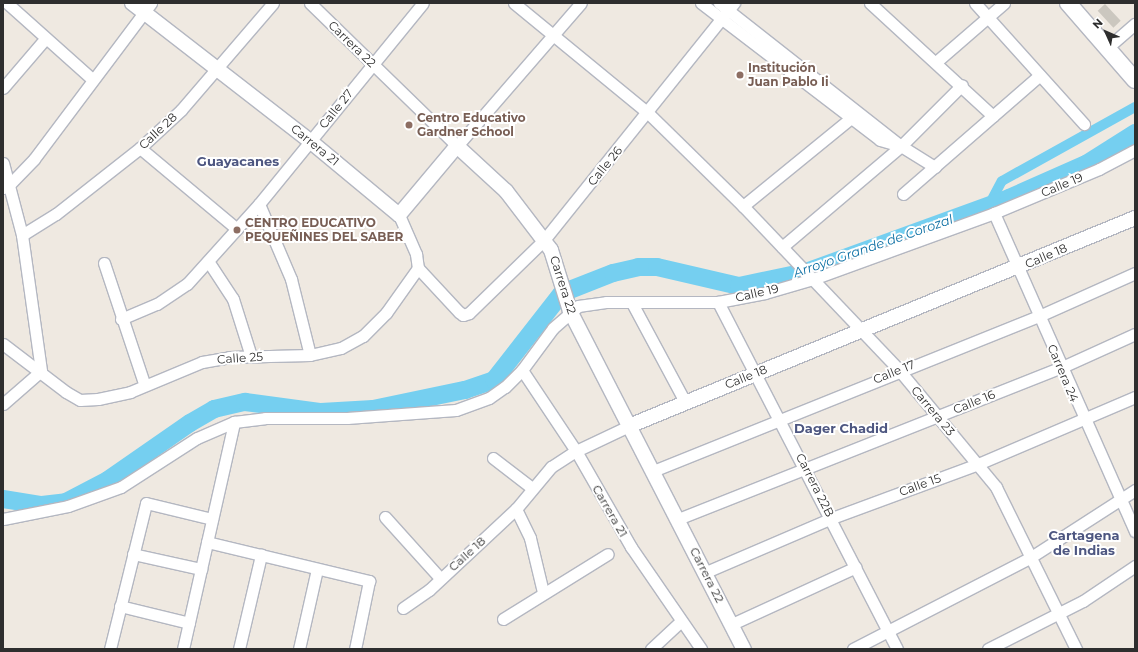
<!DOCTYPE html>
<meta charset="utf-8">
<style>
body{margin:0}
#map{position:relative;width:1138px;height:652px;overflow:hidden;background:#efe9e1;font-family:Montserrat,sans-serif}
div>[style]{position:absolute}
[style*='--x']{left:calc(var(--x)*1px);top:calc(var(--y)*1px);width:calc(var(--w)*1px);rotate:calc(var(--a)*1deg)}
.canal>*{height:10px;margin:-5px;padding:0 5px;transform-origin:5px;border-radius:5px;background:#75cff0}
.river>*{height:18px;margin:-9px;padding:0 9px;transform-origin:9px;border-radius:9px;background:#75cff0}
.building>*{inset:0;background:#cbc7bf;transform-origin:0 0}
.roads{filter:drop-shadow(1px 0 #b4b7c1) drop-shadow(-1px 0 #b4b7c1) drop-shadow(0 1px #b4b7c1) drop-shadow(0 -1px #b4b7c1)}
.minor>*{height:11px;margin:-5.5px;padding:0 5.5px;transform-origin:5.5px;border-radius:5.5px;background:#fff}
.tertiary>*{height:14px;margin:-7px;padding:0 7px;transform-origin:7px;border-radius:7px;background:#fff}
.secondary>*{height:16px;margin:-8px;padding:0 8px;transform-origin:8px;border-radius:8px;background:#fff}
.dots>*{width:11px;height:11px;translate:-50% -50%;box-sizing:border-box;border:2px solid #fff;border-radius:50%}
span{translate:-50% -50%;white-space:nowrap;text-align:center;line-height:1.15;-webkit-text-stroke:4px #fff;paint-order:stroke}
.street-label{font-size:12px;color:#2e2e2e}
.education-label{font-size:12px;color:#785e54;font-weight:700}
.left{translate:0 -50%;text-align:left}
.neighbourhood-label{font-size:13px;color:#4d5680;font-weight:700}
.water-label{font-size:13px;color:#0d6fa3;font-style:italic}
.frame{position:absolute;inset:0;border:4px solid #2e2e2e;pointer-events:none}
.north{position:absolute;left:1086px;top:12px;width:40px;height:40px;-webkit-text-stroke:3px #fff;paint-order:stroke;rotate:315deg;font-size:11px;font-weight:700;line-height:16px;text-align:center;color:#2e2e2e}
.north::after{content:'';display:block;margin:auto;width:14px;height:18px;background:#2e2e2e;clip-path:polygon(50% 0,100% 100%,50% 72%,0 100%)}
</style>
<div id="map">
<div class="canal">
<div style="--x:989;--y:205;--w:27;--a:-62"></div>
<div style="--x:1002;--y:181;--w:152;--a:-29.1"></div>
</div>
<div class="river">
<div style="--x:3;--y:499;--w:39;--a:9"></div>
<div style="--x:42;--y:505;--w:24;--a:-7"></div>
<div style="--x:66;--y:502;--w:47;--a:-27.6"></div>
<div style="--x:108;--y:480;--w:100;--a:-34.8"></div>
<div style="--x:190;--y:423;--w:28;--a:-30"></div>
<div style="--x:214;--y:409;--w:32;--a:-13"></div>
<div style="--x:245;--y:402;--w:77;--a:7.5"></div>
<div style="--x:321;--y:412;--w:52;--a:-3.3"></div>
<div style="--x:373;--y:409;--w:94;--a:-11.7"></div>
<div style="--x:465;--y:390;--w:31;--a:-19"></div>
<div style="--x:494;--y:380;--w:110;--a:-52"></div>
<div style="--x:562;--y:293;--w:55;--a:-21.4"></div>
<div style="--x:613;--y:273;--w:26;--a:-13"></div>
<div style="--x:638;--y:267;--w:19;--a:0"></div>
<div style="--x:657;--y:267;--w:84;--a:13"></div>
<div style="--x:739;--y:286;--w:68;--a:-11.8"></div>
<div style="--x:806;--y:272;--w:216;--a:-20"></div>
<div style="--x:1009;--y:198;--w:84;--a:-23.8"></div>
<div style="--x:1086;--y:164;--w:58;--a:-32.3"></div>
</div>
<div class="building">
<div style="left:1105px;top:4px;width:23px;height:10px;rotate:47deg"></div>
</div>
<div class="roads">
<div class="minor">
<div style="--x:7;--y:3;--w:115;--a:41.8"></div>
<div style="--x:310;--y:3;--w:205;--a:44.2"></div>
<div style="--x:457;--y:146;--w:189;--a:-49.1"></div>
<div style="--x:514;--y:3;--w:173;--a:39.4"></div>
<div style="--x:648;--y:113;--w:133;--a:44.4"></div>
<div style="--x:743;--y:206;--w:226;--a:46.4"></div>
<div style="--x:899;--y:370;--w:152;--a:50.3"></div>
<div style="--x:996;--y:487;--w:181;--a:63.7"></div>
<div style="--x:701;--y:3;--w:225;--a:37.4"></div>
<div style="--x:880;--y:140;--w:18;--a:16"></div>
<div style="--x:719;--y:3;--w:231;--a:38.2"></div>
<div style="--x:901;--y:146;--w:40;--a:32"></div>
<div style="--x:870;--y:3;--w:167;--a:42.6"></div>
<div style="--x:975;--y:3;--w:163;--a:48"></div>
<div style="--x:1107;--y:48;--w:37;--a:-41"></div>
<div style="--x:936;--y:62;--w:90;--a:-40.9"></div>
<div style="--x:3;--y:88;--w:65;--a:-49.4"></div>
<div style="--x:140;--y:148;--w:126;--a:39.9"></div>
<div style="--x:3;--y:163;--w:74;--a:75.2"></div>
<div style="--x:22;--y:235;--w:137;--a:82"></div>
<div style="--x:3;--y:188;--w:7;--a:-27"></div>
<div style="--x:9;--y:185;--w:36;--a:-46"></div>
<div style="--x:34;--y:159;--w:195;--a:-53.1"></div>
<div style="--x:903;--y:194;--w:181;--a:-41"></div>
<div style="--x:259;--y:204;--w:82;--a:66.9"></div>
<div style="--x:291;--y:279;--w:78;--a:76"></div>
<div style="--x:743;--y:206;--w:146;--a:-39.2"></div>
<div style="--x:994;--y:213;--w:348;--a:66.1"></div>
<div style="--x:399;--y:215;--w:43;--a:66.4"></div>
<div style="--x:416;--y:254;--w:14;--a:82"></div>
<div style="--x:418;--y:268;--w:60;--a:47"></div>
<div style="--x:459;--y:312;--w:5;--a:37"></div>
<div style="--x:463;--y:315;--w:6;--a:-18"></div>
<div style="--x:469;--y:313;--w:105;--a:-44.2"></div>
<div style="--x:544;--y:240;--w:304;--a:-51.3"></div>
<div style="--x:22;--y:235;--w:40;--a:-32"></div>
<div style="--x:56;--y:214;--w:107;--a:-38.2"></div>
<div style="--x:140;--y:148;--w:56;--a:-42.8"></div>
<div style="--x:181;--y:110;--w:141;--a:-49.3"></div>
<div style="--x:782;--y:247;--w:156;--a:-40.3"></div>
<div style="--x:901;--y:146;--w:86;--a:-45"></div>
<div style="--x:208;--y:261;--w:45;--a:56.7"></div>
<div style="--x:233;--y:299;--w:60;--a:72.5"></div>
<div style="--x:104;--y:263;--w:126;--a:71.6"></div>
<div style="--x:718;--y:302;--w:390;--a:62.7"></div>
<div style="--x:632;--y:303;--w:112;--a:61.8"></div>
<div style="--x:121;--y:319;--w:39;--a:-23"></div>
<div style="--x:157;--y:304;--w:36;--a:-34"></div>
<div style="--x:187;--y:284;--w:108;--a:-48"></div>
<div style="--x:259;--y:204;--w:259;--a:-50.8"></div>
<div style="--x:3;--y:344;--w:79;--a:37.3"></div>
<div style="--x:66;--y:392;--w:16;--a:30"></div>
<div style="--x:80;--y:400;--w:18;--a:-3"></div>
<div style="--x:98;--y:399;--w:33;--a:-12"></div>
<div style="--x:130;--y:392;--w:78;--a:-22.6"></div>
<div style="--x:202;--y:362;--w:27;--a:-10"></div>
<div style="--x:229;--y:357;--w:81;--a:-1.4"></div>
<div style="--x:310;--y:355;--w:32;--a:-13"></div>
<div style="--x:341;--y:348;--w:25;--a:-29"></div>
<div style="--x:363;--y:336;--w:33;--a:-45"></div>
<div style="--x:386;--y:313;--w:55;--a:-54.6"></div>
<div style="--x:522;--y:370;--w:97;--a:56.3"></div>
<div style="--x:576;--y:451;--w:111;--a:60.2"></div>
<div style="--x:631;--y:547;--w:124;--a:55.5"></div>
<div style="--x:3;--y:404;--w:50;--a:-41"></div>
<div style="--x:493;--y:458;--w:49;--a:37.6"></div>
<div style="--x:653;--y:471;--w:416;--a:-21.9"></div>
<div style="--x:1039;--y:316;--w:105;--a:-24.1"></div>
<div style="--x:516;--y:509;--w:32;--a:64"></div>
<div style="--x:530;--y:538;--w:56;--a:76.5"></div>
<div style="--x:385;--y:517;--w:82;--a:48"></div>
<div style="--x:3;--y:519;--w:66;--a:-11.3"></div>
<div style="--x:68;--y:506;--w:56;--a:-19.7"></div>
<div style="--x:121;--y:487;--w:90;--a:-32.8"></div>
<div style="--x:197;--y:438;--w:40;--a:-23.4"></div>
<div style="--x:234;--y:422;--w:31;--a:-7"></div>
<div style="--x:265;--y:418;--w:82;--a:0"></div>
<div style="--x:347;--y:418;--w:109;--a:-4.2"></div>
<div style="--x:456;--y:410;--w:35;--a:-20"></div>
<div style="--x:489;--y:398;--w:19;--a:-35"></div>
<div style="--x:505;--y:387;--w:24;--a:-45"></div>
<div style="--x:522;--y:370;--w:52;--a:-53.6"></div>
<div style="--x:553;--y:328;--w:33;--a:-41"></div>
<div style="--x:578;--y:306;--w:28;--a:-8"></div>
<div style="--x:606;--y:302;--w:112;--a:0"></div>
<div style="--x:718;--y:302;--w:48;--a:-10.8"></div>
<div style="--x:765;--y:293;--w:50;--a:-16.3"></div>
<div style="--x:813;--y:279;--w:193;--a:-20"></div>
<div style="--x:994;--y:213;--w:114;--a:-22.7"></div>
<div style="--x:1099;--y:169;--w:41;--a:-27.8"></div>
<div style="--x:678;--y:519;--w:411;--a:-21.6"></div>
<div style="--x:1060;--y:368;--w:82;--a:-24.4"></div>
<div style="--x:207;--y:542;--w:167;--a:13.5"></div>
<div style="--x:369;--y:581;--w:69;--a:101.6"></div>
<div style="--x:133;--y:554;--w:70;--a:12.4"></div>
<div style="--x:706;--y:572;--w:137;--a:-23.2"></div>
<div style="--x:832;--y:518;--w:156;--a:-20.3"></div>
<div style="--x:978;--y:464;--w:171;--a:-23.1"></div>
<div style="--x:120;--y:606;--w:71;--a:13.8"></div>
<div style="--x:403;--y:608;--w:32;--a:-35"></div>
<div style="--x:429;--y:590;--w:119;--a:-43"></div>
<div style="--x:516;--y:509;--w:55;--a:-50.2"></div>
<div style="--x:551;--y:467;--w:30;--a:-33"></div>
<div style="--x:576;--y:451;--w:59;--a:-25.3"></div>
<div style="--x:503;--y:619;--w:123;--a:-31.8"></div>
<div style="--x:732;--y:624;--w:136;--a:-24.7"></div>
<div style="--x:110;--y:649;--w:150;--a:-76.1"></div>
<div style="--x:146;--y:503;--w:68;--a:13.6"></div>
<div style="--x:183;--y:649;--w:233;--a:-77.3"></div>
<div style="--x:239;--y:649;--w:97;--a:-76.8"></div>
<div style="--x:299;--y:649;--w:82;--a:-77.3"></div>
<div style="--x:651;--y:649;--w:40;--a:-43"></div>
<div style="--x:853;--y:649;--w:200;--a:-27.3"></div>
<div style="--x:1031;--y:557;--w:124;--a:-32.8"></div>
<div style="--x:988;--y:649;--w:106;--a:-26.8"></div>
<div style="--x:1083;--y:601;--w:63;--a:-33.9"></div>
</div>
<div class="tertiary">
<div style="--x:132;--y:3;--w:225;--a:37.8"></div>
<div style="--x:310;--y:141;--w:116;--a:39.7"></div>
<div style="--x:399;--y:215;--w:90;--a:-50"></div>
<div style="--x:457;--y:146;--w:67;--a:42.6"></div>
<div style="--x:506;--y:191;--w:74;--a:52.7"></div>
<div style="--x:551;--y:250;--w:64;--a:72.7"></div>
<div style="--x:570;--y:311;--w:380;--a:62.8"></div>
<div style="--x:629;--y:426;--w:547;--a:-22.35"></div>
</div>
<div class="secondary">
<div style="--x:1068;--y:3;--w:102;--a:49"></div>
</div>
</div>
<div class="dots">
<div style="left:740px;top:75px;background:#8d6e63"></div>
<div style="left:409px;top:125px;background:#8d6e63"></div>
<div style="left:237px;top:230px;background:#8d6e63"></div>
</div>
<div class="street-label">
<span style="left:352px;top:44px;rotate:44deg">Carrera 22</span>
<span style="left:336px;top:109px;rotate:-51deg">Calle 27</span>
<span style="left:158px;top:131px;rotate:-43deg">Calle 28</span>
<span style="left:315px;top:145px;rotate:39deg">Carrera 21</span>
<span style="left:605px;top:166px;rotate:-51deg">Calle 26</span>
<span style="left:1062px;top:185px;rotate:-23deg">Calle 19</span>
<span style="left:1046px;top:256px;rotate:-23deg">Calle 18</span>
<span style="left:563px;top:285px;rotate:72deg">Carrera 22</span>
<span style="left:757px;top:293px;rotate:-13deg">Calle 19</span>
<span style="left:240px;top:358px;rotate:-4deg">Calle 25</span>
<span style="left:894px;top:372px;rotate:-22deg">Calle 17</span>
<span style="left:1063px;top:373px;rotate:67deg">Carrera 24</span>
<span style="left:746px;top:377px;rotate:-22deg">Calle 18</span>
<span style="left:974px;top:402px;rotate:-22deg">Calle 16</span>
<span style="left:933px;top:411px;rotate:50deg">Carrera 23</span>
<span style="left:815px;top:485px;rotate:63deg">Carrera 22B</span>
<span style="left:920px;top:485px;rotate:-20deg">Calle 15</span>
<span style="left:610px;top:511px;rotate:60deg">Carrera 21</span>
<span style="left:467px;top:554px;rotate:-42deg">Calle 18</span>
<span style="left:707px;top:575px;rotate:63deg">Carrera 22</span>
</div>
<div class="education-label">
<span class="left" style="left:748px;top:75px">Institución<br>Juan Pablo Ii</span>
<span class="left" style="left:417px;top:125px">Centro Educativo<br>Gardner School</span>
<span class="left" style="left:245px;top:230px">CENTRO EDUCATIVO<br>PEQUEÑINES DEL SABER</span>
</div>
<div class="neighbourhood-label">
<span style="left:238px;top:161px">Guayacanes</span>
<span style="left:841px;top:428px">Dager Chadid</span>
<span style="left:1084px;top:543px">Cartagena<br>de Indias</span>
</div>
<div class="water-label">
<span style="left:873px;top:246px;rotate:-19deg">Arroyo Grande de Corozal</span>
</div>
<div class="frame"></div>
<div class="north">N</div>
</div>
